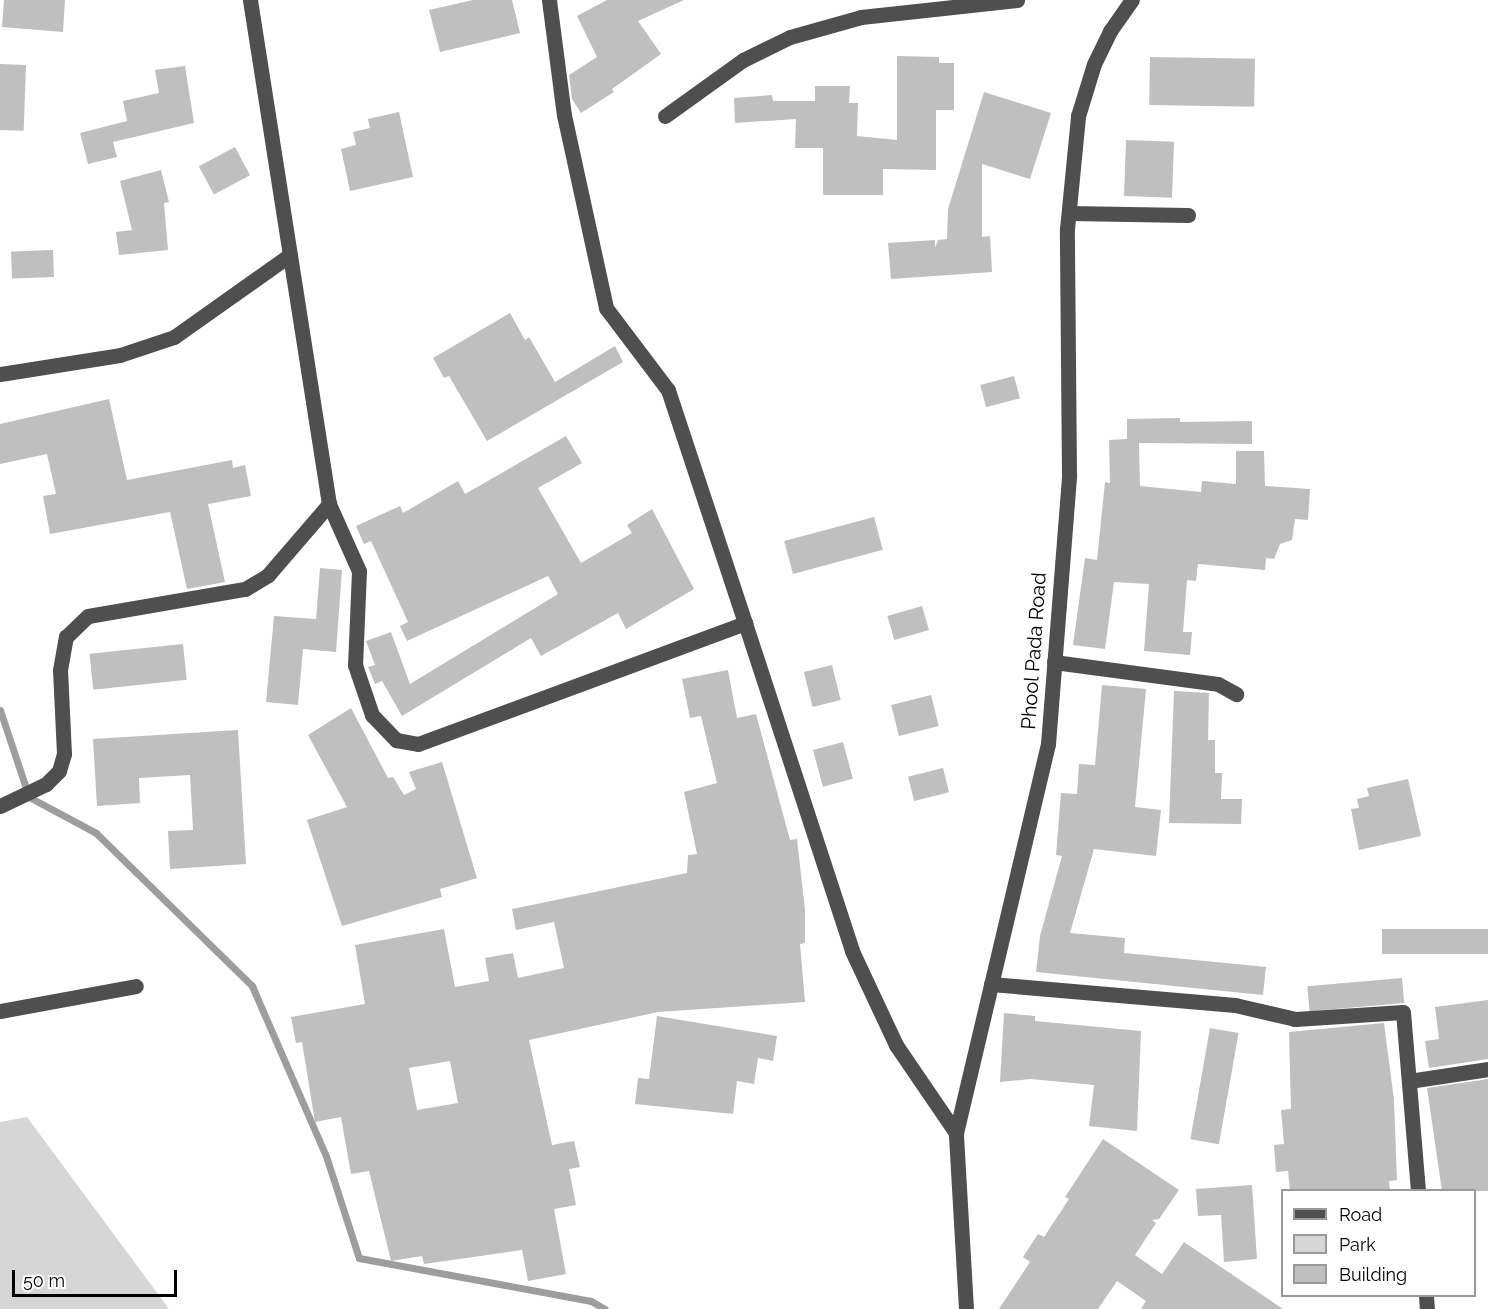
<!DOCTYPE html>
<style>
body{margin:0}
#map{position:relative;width:1488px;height:1309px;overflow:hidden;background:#fff;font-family:Raleway,sans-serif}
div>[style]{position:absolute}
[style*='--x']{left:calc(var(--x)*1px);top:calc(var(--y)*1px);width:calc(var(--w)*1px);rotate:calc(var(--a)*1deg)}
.green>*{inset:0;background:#d6d6d6}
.stream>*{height:7px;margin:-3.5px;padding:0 3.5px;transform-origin:3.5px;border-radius:3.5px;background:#9d9d9d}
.building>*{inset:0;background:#bfbfbf;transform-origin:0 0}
.minor>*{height:15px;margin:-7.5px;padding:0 7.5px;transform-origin:7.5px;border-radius:7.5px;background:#4f4f4f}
span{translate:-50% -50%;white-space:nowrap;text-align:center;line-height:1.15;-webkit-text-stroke:4.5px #fff;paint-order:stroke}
.street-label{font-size:20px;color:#000}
.legend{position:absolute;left:1281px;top:1189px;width:195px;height:108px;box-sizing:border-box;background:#fff;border:2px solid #999;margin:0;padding:8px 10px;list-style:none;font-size:18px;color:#000}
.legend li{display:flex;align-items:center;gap:12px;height:30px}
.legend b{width:30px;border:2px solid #999}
.scale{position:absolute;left:12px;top:1270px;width:165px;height:27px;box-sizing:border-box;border:3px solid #000;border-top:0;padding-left:8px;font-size:18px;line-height:21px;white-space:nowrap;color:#000;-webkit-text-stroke:4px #fff;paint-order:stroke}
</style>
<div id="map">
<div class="green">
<div style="clip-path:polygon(27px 1117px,169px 1309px,0 1309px,0 1122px)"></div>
</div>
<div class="stream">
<div style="--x:0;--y:710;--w:92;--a:71.6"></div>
<div style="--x:29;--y:797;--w:76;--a:28.2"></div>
<div style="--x:96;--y:833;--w:219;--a:44.4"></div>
<div style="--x:252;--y:986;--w:185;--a:66.5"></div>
<div style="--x:326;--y:1156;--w:107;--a:72.1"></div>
<div style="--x:359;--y:1258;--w:236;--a:10.5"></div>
<div style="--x:591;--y:1301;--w:16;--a:30"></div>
</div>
<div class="building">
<div style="clip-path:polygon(4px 0,65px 0,63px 32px,2px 27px)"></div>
<div style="clip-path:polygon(473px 0,512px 0,520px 33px,440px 52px,429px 10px)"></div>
<div style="clip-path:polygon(607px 0,684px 0,638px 21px,661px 54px,612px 89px,614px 92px,581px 113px,572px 99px,569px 75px,597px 57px,577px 16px)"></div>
<div style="clip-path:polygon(897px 56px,939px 57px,939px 63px,954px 63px,954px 110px,936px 110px,936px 170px,883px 169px,883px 195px,823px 195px,823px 148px,795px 148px,796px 119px,735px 123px,734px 98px,772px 95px,773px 101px,815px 101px,815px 86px,850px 86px,849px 103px,858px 103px,857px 136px,897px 140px)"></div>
<div style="left:1150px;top:57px;width:105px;height:48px;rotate:1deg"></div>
<div style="left:0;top:64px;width:26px;height:66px;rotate:2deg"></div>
<div style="clip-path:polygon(185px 66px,194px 123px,113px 142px,117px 157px,88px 164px,80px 133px,127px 121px,123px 101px,159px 93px,155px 70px)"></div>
<div style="clip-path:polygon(984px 92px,1051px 113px,1030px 179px,982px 164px,982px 237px,990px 236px,992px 272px,891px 279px,888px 243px,935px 240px,935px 248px,938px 240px,947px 239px,948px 209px)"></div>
<div style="clip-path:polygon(399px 112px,413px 177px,350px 191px,341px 149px,356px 145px,353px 132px,370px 128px,368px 119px)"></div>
<div style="left:1126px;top:140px;width:48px;height:56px;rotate:2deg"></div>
<div style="left:235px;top:147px;width:32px;height:41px;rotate:62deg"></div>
<div style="clip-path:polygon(161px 170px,169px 202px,164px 203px,168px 250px,119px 255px,116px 232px,132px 230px,120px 181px)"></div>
<div style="left:53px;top:250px;width:27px;height:42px;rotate:88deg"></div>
<div style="clip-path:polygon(510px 313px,525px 340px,529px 337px,555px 382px,615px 346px,623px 362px,487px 441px,449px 376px,444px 378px,433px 358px)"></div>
<div style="left:1014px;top:376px;width:23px;height:35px;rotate:75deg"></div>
<div style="clip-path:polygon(109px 399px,127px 480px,232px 460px,233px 468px,245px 465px,251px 496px,208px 504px,225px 582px,187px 589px,170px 512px,50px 534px,43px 496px,56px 494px,47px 454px,0 464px,0 424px)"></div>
<div style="clip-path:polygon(1180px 418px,1180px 422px,1252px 421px,1252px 444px,1139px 443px,1140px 486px,1201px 492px,1202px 481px,1236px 484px,1236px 451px,1264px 451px,1265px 486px,1310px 489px,1308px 520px,1295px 519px,1292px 540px,1280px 544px,1274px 559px,1266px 558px,1265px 570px,1198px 564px,1196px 581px,1187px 580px,1183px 632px,1192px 632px,1190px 655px,1144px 651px,1149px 584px,1114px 582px,1105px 649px,1073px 645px,1085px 558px,1097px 560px,1105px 482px,1110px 483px,1109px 440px,1127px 439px,1127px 419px)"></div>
<div style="clip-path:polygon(566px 436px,582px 463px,538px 488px,581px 563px,632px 533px,627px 525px,652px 509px,694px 589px,626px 629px,618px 613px,541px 656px,531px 638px,402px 716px,382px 681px,375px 684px,368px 667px,375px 665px,366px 641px,391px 632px,410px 684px,558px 594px,548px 576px,407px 641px,400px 626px,408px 622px,371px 541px,364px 544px,356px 526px,400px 506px,403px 513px,458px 481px,465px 494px)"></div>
<div style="left:874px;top:517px;width:34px;height:93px;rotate:75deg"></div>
<div style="clip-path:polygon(320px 568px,342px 570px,336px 652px,303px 649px,298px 705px,266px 702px,274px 616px,316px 619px)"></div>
<div style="left:922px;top:606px;width:25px;height:36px;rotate:74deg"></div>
<div style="left:183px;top:644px;width:36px;height:94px;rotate:84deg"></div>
<div style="left:832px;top:665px;width:36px;height:29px;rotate:76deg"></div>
<div style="clip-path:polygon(evenodd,728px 670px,737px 718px,756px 714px,790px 840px,797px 839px,805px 910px,805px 943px,800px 944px,805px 1002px,658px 1012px,529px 1040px,552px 1145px,574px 1141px,580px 1167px,569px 1169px,576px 1205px,554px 1209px,566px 1274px,528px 1281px,522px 1250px,424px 1264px,422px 1256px,391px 1261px,369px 1171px,351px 1174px,341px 1117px,315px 1122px,302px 1042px,296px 1043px,291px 1017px,365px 1004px,355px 945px,444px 929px,455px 987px,489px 981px,485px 958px,513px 953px,518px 978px,564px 968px,554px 922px,516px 930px,512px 909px,687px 873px,688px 855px,697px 854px,684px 792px,717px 783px,701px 716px,690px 718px,682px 679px,728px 670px,450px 1061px,458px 1103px,417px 1110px,409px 1068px,450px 1061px)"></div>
<div style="clip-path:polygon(1102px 685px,1146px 689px,1135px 807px,1161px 810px,1156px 856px,1094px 849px,1070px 933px,1125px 938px,1124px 953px,1266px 967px,1263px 995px,1036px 972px,1040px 936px,1062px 856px,1056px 855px,1061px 793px,1077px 794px,1079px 764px,1095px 765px)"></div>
<div style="clip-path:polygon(1174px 691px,1209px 693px,1208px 740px,1215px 740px,1215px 773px,1222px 773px,1221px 799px,1242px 799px,1241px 824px,1169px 823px)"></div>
<div style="left:931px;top:695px;width:32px;height:41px;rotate:76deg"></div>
<div style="clip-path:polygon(351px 708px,388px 778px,393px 777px,404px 795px,416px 789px,409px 772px,442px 762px,477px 878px,440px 889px,442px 897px,342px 926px,307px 820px,347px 807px,308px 735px)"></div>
<div style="clip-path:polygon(238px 730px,246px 864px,170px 869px,168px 831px,193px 830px,190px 775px,139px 778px,140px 803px,97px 806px,93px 739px)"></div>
<div style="left:843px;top:742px;width:38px;height:31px;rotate:75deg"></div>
<div style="left:943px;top:768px;width:25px;height:36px;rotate:76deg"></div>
<div style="clip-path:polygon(1408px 779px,1421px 836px,1359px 850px,1351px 809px,1359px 808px,1357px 799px,1369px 796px,1367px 788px)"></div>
<div style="left:1488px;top:929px;width:25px;height:106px;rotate:90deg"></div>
<div style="left:1402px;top:978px;width:25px;height:95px;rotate:85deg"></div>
<div style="clip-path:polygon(1488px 1000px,1488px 1059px,1429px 1068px,1425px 1041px,1439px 1039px,1435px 1007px)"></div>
<div style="clip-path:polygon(1004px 1013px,1035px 1016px,1035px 1021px,1141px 1031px,1137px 1131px,1089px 1126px,1094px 1085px,1031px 1079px,1000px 1082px)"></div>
<div style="clip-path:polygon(657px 1016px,777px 1036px,773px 1061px,758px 1058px,754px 1084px,737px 1081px,733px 1114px,635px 1104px,638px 1078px,649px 1079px)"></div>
<div style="clip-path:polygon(1384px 1023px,1394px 1100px,1397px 1180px,1389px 1181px,1390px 1191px,1290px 1191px,1288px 1171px,1276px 1172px,1274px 1145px,1284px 1144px,1281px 1110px,1291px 1109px,1289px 1032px)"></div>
<div style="left:1210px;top:1028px;width:29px;height:113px;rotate:10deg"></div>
<div style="clip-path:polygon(1488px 1079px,1488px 1191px,1442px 1191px,1427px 1088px)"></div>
<div style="clip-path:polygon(1103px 1139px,1179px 1190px,1159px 1219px,1152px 1220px,1156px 1223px,1135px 1255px,1162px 1274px,1184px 1242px,1283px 1309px,1141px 1309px,1146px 1301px,1117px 1281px,1098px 1309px,999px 1309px,1030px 1262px,1023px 1257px,1038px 1234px,1044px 1237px,1069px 1199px,1065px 1197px)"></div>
<div style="clip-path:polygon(1252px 1185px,1257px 1259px,1224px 1262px,1221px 1215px,1198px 1216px,1196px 1189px)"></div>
</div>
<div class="minor">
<div style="--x:250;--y:0;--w:510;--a:81.09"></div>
<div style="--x:329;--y:504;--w:73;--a:65.9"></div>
<div style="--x:359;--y:571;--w:94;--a:92.4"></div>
<div style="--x:355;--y:665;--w:53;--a:71.2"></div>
<div style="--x:372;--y:715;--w:35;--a:46"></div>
<div style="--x:396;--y:740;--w:22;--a:10"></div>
<div style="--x:418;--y:744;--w:349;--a:-20.3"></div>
<div style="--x:745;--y:623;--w:345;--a:71.9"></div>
<div style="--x:852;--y:951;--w:104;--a:64.9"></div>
<div style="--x:896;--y:1045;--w:107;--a:55.7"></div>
<div style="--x:549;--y:0;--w:116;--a:82.6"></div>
<div style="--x:564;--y:115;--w:198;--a:77.7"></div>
<div style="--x:606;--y:308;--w:103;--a:52.9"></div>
<div style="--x:668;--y:390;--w:245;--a:71.7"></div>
<div style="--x:665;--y:116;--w:96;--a:-35.7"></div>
<div style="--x:743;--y:60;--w:52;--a:-26.1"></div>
<div style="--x:790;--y:37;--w:74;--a:-15.7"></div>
<div style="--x:861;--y:17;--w:157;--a:-6.2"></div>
<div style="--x:1069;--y:213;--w:119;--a:1"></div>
<div style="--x:0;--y:374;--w:121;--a:-9"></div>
<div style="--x:120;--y:355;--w:57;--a:-18.4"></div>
<div style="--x:174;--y:337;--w:142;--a:-35.3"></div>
<div style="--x:1054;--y:662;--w:165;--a:7.6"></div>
<div style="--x:1218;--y:684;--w:21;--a:29"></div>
<div style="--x:0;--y:806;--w:51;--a:-25.6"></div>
<div style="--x:46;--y:784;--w:18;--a:-45"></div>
<div style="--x:59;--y:771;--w:18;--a:-74"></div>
<div style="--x:64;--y:754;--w:84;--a:-92.7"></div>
<div style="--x:60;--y:670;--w:34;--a:-80"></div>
<div style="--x:66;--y:637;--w:30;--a:-44"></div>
<div style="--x:88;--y:616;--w:159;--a:-9.8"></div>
<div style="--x:245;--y:589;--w:27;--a:-31"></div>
<div style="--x:268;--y:575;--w:94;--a:-49.3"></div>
<div style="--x:991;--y:984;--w:245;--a:4.9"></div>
<div style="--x:1235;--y:1005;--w:62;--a:13.1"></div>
<div style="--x:1295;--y:1019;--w:108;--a:-3.7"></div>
<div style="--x:1403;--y:1012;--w:179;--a:85.2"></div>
<div style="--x:0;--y:1011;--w:138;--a:-10.4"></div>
<div style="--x:1409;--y:1081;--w:80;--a:-8.6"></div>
<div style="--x:1426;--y:1296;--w:13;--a:86"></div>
<div style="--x:966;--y:1309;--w:176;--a:-93.3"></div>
<div style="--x:956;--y:1133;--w:400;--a:-76.7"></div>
<div style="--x:1048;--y:744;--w:270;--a:-85.5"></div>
<div style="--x:1069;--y:475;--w:246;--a:-90.5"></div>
<div style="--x:1067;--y:229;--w:114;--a:-84.4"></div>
<div style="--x:1078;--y:116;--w:54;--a:-72.9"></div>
<div style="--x:1094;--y:64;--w:37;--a:-64"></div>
<div style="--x:1110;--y:31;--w:38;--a:-55"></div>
</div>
<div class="street-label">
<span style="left:1034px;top:651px;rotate:-86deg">Phool Pada Road</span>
</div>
<ul class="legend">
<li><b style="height:8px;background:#4f4f4f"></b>Road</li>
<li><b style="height:16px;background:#d6d6d6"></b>Park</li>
<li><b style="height:16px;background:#bfbfbf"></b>Building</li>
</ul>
<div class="scale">50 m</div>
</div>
